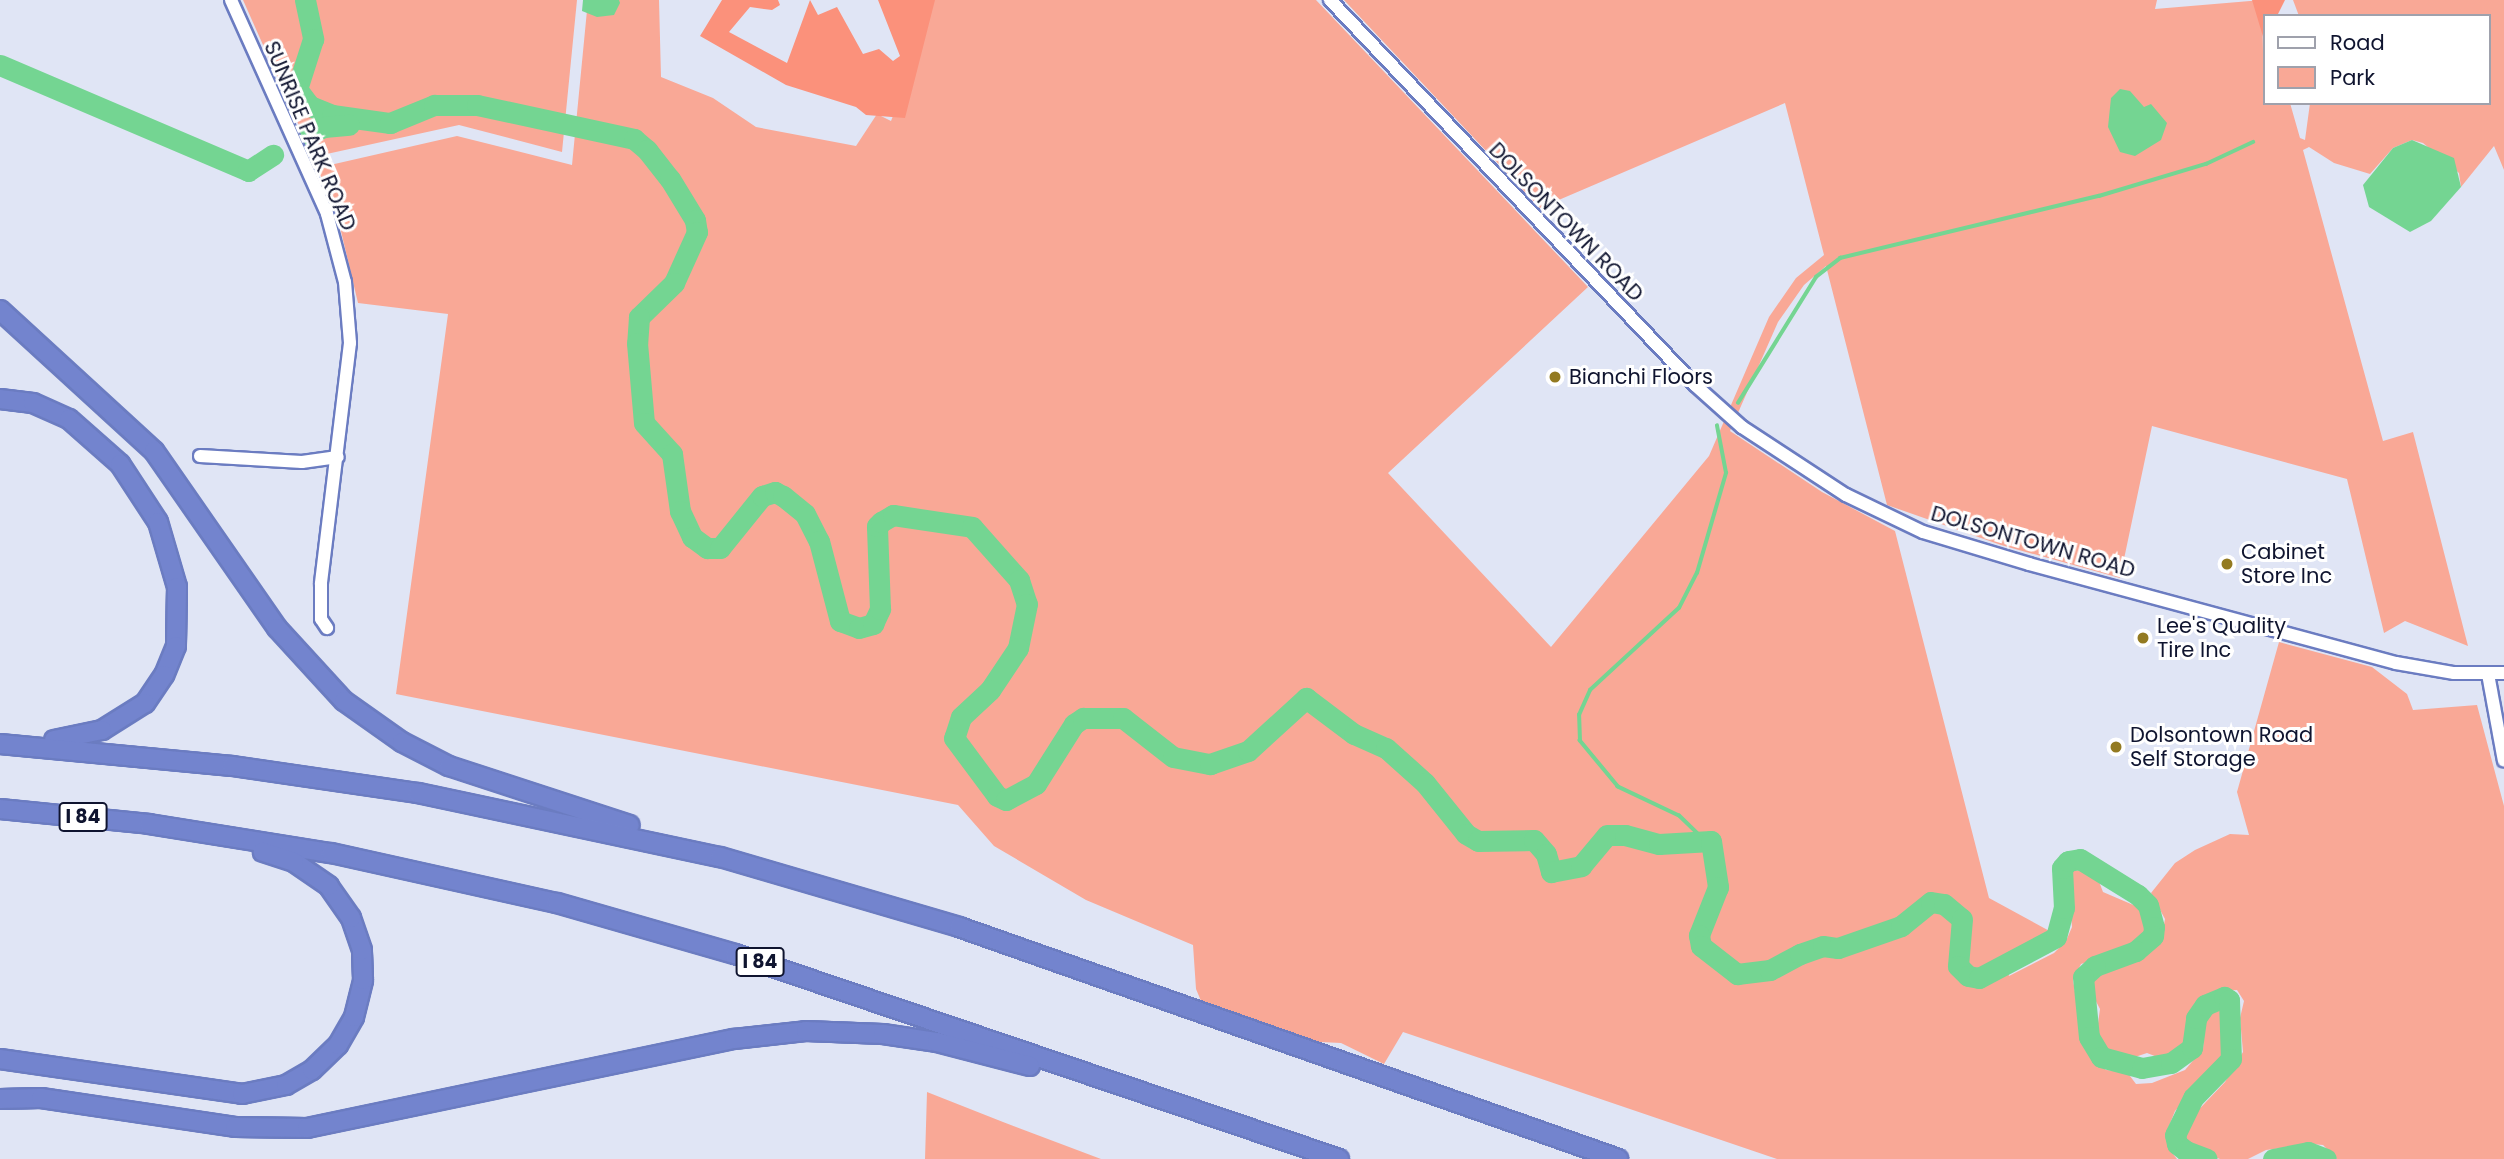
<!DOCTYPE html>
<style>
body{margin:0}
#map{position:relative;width:2504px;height:1159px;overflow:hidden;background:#e0e5f5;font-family:Poppins,sans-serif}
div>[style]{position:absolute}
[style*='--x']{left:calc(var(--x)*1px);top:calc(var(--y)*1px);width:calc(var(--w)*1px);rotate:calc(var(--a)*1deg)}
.green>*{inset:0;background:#f9a896}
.forest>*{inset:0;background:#fb917b}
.water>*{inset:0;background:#74d592}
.stream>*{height:3.5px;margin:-1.75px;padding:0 1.75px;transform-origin:1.75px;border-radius:1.75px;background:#74d592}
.river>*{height:21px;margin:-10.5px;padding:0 10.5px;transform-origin:10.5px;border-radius:10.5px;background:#74d592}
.roads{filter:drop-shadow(2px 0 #6b7cc1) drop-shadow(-2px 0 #6b7cc1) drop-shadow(0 2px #6b7cc1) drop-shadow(0 -2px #6b7cc1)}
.minor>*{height:12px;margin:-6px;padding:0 6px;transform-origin:6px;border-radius:6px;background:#fff}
.highway>*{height:18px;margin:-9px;padding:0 9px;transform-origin:9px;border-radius:9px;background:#7384ce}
.dots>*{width:19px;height:19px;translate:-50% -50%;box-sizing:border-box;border:4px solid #fff;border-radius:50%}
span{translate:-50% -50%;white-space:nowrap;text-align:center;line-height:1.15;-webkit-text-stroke:6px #fff;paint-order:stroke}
.shield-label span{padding:2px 5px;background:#fff;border:2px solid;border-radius:5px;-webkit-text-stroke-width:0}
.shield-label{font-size:19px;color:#0f142f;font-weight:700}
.street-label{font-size:21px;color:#0f142f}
.poi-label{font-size:21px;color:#0f142f}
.left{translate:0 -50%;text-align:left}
.legend{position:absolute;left:2263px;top:14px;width:228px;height:91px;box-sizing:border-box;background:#fff;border:2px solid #9fa1ac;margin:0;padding:9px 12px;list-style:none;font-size:21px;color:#0f142f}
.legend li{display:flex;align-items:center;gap:14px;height:35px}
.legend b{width:35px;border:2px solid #9fa1ac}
</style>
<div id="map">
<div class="green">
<div style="clip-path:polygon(243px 0,577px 0,562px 152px,459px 125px,313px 157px)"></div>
<div style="clip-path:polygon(588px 0,659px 0,661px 77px,713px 98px,756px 127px,856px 146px,877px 114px,891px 121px,910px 72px,916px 0,1316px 0,1588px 287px,1388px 473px,1551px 647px,1709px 456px,1769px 317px,1796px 278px,1824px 255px,1785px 103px,1540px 208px,1344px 0,2157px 0,2155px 9px,2262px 0,2264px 103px,2290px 103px,2300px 138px,2305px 140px,2310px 103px,2488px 103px,2488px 16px,2299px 16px,2293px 0,2504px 0,2504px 170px,2494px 146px,2461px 187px,2459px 173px,2423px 143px,2412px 140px,2393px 148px,2370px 174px,2334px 163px,2309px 147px,2303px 150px,2383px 441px,2413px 432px,2468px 646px,2405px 621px,2384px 633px,2347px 479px,2152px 426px,2120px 578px,2001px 545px,1887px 505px,1826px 266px,1804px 285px,1778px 322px,1730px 431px,1822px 492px,1895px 531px,1989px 898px,2055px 934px,2005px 959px,2009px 976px,2054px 953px,2066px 941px,2072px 927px,2068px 881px,2072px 871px,2083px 870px,2098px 879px,2103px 892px,2145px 910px,2149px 930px,2137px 945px,2081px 964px,2073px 980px,2085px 1050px,2106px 1070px,2127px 1072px,2136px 1084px,2152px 1083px,2185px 1070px,2203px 1049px,2205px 1021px,2216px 1008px,2220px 1011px,2227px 1055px,2175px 1111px,2167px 1131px,2169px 1149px,2177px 1159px,1777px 1159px,1403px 1032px,1384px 1064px,1341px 1043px,1240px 1038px,1223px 1031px,1204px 1008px,1196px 989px,1193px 945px,1086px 900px,994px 846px,958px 805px,396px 694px,448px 314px,358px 303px,336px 210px,317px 168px,457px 136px,572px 165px)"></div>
<div style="clip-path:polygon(2279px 642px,2372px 667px,2407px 694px,2413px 710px,2477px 705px,2504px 806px,2504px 1159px,2337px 1159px,2323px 1145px,2312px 1144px,2266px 1150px,2248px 1159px,2220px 1159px,2188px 1147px,2183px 1139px,2185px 1124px,2225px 1082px,2243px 1052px,2240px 1018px,2244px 1001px,2237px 990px,2212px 992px,2195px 1006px,2189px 1014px,2188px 1042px,2165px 1060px,2147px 1053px,2132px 1058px,2110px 1055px,2096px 1038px,2100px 1009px,2088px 986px,2093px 976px,2148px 954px,2161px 941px,2165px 919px,2151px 893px,2175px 863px,2195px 850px,2230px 834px,2249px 835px,2237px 792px)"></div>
<div style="clip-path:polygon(927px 1092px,1003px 1122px,1101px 1159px,925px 1159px)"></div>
</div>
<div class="forest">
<div style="clip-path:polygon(722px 0,778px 0,780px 5px,772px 10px,750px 7px,729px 32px,787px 63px,810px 0,818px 15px,837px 7px,863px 54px,879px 49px,893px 61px,900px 56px,878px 0,935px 0,905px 118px,866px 115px,856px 107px,786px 85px,700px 36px)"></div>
<div style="clip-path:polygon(2252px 0,2285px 0,2277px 16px,2264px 16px,2264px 40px)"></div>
</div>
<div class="water">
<div style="clip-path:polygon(583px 0,619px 0,620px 3px,614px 15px,597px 17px,582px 11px)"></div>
<div style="clip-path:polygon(2120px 89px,2130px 91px,2144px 107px,2151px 104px,2167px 123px,2161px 140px,2135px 156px,2120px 152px,2108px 127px,2111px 98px)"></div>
<div style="clip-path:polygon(2412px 140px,2454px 158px,2461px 187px,2431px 221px,2410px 232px,2369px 207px,2363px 185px,2393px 148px)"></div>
</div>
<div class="stream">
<div style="--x:1738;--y:403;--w:148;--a:-58.2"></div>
<div style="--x:1816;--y:277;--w:31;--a:-38"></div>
<div style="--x:1840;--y:258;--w:266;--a:-13.5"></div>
<div style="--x:2099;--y:196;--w:112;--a:-16.7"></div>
<div style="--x:2206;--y:164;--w:52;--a:-25.1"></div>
<div style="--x:1703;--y:839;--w:33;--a:-136"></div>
<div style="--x:1679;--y:816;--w:68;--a:-154.6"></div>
<div style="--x:1618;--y:787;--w:60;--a:-129.6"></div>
<div style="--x:1580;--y:741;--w:26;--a:-92"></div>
<div style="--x:1579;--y:715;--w:27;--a:-66"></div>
<div style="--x:1590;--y:690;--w:121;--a:-42.7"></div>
<div style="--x:1679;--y:608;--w:39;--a:-63"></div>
<div style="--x:1697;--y:573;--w:104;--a:-73.8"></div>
<div style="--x:1726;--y:473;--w:48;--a:-100.8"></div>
</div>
<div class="river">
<div style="--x:305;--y:0;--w:40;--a:78"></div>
<div style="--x:313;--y:39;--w:52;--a:107.7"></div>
<div style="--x:297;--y:89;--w:21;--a:53"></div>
<div style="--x:310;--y:106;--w:24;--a:22"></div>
<div style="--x:332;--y:115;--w:59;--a:7.9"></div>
<div style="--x:390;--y:123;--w:48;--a:-22.2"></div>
<div style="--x:434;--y:105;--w:43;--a:0"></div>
<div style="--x:477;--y:105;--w:161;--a:12.2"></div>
<div style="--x:634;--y:139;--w:17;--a:40"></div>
<div style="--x:647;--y:150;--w:37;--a:52"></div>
<div style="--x:670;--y:179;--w:48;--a:58.6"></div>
<div style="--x:695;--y:220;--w:12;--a:81"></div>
<div style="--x:697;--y:232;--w:56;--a:114.3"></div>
<div style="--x:674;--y:283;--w:49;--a:135.8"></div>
<div style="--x:639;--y:317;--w:26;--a:94"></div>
<div style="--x:637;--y:343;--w:80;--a:85"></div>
<div style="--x:644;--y:423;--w:42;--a:47.9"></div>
<div style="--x:672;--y:454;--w:58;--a:82"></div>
<div style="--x:680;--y:511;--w:29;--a:65"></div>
<div style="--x:692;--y:537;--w:19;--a:36"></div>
<div style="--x:707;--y:548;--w:13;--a:0"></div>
<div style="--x:720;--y:548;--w:67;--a:-51.1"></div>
<div style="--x:762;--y:496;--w:14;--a:-17"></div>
<div style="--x:775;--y:492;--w:9;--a:27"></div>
<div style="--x:783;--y:496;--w:28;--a:39"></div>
<div style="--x:805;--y:514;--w:30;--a:63"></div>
<div style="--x:819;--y:541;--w:83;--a:75.3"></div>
<div style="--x:840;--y:621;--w:20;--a:20"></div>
<div style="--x:859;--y:628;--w:15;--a:-16"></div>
<div style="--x:873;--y:624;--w:17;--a:-65"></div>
<div style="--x:880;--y:609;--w:83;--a:-92.1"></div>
<div style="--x:877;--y:526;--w:6;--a:-45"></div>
<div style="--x:881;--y:522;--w:14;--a:-30"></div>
<div style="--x:893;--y:515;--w:80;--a:8.6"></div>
<div style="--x:972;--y:527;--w:71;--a:48.4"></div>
<div style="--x:1019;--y:580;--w:25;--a:72"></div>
<div style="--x:1027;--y:604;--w:45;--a:101.6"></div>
<div style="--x:1018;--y:648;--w:50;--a:123.7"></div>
<div style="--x:990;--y:690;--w:40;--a:137"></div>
<div style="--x:961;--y:717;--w:22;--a:108"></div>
<div style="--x:954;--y:738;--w:72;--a:53.4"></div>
<div style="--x:997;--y:796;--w:10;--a:24"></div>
<div style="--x:1006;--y:800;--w:34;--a:-28"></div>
<div style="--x:1036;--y:784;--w:71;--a:-57.7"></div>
<div style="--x:1074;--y:724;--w:11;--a:-34"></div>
<div style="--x:1083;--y:718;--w:40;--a:0"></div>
<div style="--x:1123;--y:718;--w:63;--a:38"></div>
<div style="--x:1173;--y:757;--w:38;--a:11"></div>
<div style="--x:1210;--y:764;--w:40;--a:-18.9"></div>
<div style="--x:1248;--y:751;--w:79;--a:-42.4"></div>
<div style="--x:1306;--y:698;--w:60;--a:36.9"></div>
<div style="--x:1354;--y:734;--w:35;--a:24"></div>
<div style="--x:1386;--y:748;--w:52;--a:41.9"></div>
<div style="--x:1425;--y:783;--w:65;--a:51.2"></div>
<div style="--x:1466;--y:834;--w:14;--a:30"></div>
<div style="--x:1478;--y:841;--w:56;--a:-1"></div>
<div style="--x:1534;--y:840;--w:18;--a:49"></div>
<div style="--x:1546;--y:854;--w:19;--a:74"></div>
<div style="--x:1551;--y:872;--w:31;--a:-11"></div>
<div style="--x:1581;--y:866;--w:40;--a:-50"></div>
<div style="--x:1607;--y:835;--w:18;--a:0"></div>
<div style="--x:1625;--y:835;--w:35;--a:15"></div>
<div style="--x:1659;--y:844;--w:52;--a:-3.3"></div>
<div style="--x:1711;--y:841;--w:47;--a:81.3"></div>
<div style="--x:1718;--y:887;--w:52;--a:111.6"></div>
<div style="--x:1699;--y:935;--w:11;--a:80"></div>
<div style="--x:1701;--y:946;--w:46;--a:37.9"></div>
<div style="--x:1737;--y:974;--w:33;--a:-7"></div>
<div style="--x:1770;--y:970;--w:34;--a:-28"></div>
<div style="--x:1800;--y:954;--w:24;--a:-19"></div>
<div style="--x:1823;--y:946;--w:15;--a:8"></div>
<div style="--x:1838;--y:948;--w:67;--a:-19.2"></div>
<div style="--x:1901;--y:926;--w:38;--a:-39"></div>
<div style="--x:1931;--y:902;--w:13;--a:9"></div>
<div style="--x:1944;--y:904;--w:23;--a:40"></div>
<div style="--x:1962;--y:919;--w:47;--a:94.9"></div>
<div style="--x:1958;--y:966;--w:14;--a:45"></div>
<div style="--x:1968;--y:976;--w:11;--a:10"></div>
<div style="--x:1979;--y:978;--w:87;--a:-28"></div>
<div style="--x:2056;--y:937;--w:30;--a:-75"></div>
<div style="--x:2064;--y:908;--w:40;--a:-92.9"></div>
<div style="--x:2062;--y:868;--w:9;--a:-49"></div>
<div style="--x:2068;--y:861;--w:12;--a:-9"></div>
<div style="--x:2080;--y:859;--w:68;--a:31.8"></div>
<div style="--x:2138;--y:895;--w:14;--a:45"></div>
<div style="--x:2148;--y:905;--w:23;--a:75"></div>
<div style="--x:2154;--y:927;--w:9;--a:96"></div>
<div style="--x:2153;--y:936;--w:23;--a:139"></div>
<div style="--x:2136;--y:951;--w:44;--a:159.9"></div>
<div style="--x:2095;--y:966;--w:16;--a:137"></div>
<div style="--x:2083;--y:977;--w:60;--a:84.3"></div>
<div style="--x:2089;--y:1037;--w:23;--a:59"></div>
<div style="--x:2101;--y:1057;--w:42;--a:15"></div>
<div style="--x:2142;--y:1068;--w:29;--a:-10"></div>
<div style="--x:2171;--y:1063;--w:26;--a:-36"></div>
<div style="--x:2192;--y:1048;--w:30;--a:-82"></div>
<div style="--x:2196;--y:1018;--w:16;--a:-55"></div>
<div style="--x:2205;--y:1005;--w:21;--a:-23"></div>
<div style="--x:2224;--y:997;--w:6;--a:31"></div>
<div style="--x:2229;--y:1000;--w:59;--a:88.1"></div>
<div style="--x:2231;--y:1059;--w:54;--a:134.3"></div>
<div style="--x:2193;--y:1098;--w:41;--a:115.9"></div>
<div style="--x:2175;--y:1135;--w:9;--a:77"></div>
<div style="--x:2177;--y:1144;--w:11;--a:38"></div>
<div style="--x:2186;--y:1151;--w:22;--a:21"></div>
<div style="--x:0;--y:65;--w:270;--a:23.1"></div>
<div style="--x:248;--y:171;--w:30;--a:-33"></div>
<div style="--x:308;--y:134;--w:17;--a:-24"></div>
<div style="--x:324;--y:127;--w:25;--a:-5"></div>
<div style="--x:2273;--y:1159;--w:36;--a:-11"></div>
<div style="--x:2308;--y:1152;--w:19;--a:21"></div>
</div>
<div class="roads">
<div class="minor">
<div style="--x:231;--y:0;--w:235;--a:65.8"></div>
<div style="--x:327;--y:214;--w:70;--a:75.2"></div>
<div style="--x:345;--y:282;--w:61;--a:85.3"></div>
<div style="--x:350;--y:343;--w:243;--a:96.9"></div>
<div style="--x:321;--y:584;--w:35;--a:90"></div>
<div style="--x:321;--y:619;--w:11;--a:56"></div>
<div style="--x:1330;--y:0;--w:531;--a:46.53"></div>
<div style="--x:1695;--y:385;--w:63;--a:41.8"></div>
<div style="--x:1742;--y:427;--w:124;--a:33.2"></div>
<div style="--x:1846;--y:495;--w:85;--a:25.7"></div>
<div style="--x:1923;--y:532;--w:111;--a:16.8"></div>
<div style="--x:2029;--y:564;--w:380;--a:15.1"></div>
<div style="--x:2396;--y:663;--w:59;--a:9.8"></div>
<div style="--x:2454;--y:673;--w:50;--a:0"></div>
<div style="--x:200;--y:456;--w:102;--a:3.4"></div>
<div style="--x:302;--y:462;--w:36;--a:-8"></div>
<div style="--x:2488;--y:674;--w:88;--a:79.6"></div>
</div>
<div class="highway">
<div style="--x:0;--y:310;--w:209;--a:42.5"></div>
<div style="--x:154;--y:451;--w:216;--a:55.2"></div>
<div style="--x:277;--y:628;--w:99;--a:47.5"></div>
<div style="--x:344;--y:701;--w:71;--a:35.3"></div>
<div style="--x:402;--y:742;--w:53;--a:27.1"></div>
<div style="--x:449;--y:766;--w:190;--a:18.1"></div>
<div style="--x:0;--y:399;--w:33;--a:7"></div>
<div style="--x:33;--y:403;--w:39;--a:24"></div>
<div style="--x:69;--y:419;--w:68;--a:41.4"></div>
<div style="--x:120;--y:464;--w:69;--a:56.8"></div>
<div style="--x:158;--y:522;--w:68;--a:73.7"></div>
<div style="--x:177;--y:587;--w:59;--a:91"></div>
<div style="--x:176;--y:646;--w:31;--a:112"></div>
<div style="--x:164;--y:675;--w:34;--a:124"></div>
<div style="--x:145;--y:703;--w:51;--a:147.9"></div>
<div style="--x:102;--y:730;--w:49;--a:168.2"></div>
<div style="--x:0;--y:744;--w:233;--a:5.4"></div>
<div style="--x:232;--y:766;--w:188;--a:8.3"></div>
<div style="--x:418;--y:793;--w:309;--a:12"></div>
<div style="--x:720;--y:857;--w:249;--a:16.3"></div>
<div style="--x:959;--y:927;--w:699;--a:19.39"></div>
<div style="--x:0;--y:809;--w:150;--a:5.7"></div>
<div style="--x:149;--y:824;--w:184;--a:9.1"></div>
<div style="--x:331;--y:853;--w:231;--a:12.5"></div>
<div style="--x:557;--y:903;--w:185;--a:16"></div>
<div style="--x:735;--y:954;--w:638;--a:18.75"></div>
<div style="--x:0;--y:1059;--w:245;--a:8.2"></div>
<div style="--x:242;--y:1094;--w:45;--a:-11.6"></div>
<div style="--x:286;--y:1085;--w:30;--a:-30"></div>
<div style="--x:312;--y:1070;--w:36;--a:-44"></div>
<div style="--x:338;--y:1045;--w:32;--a:-60"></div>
<div style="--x:354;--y:1017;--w:38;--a:-76"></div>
<div style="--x:363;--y:980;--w:30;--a:-92"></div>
<div style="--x:362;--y:950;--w:34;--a:-109"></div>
<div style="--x:351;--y:918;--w:39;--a:-125"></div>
<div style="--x:329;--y:886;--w:42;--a:-145.6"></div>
<div style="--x:294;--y:862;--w:33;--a:-162"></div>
<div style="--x:0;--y:1099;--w:41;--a:-1.4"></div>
<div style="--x:41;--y:1098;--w:196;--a:8.5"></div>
<div style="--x:235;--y:1127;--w:72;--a:0.8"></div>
<div style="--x:307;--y:1128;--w:436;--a:-11.8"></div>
<div style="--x:734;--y:1039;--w:72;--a:-6.3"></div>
<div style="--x:806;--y:1031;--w:77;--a:2.2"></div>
<div style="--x:883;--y:1034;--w:55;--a:8.4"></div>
<div style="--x:937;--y:1042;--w:96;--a:14.5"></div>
</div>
</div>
<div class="dots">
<div style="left:1555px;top:377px;background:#937a21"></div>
<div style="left:2227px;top:564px;background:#937a21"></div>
<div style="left:2143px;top:638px;background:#937a21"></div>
<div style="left:2116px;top:747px;background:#937a21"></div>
</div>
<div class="shield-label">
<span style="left:83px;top:817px">I 84</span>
<span style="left:760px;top:962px">I 84</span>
</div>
<div class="street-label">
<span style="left:310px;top:136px;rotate:67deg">SUNRISE PARK ROAD</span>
<span style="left:1566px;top:222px;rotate:46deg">DOLSONTOWN ROAD</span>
<span style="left:2033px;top:542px;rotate:16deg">DOLSONTOWN ROAD</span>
</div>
<div class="poi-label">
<span class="left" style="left:1569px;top:377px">Bianchi Floors</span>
<span class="left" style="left:2241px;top:564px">Cabinet<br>Store Inc</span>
<span class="left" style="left:2157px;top:638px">Lee's Quality<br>Tire Inc</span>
<span class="left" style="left:2130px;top:747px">Dolsontown Road<br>Self Storage</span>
</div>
<ul class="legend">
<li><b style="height:9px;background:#fff"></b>Road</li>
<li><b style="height:19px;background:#f9a896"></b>Park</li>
</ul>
</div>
